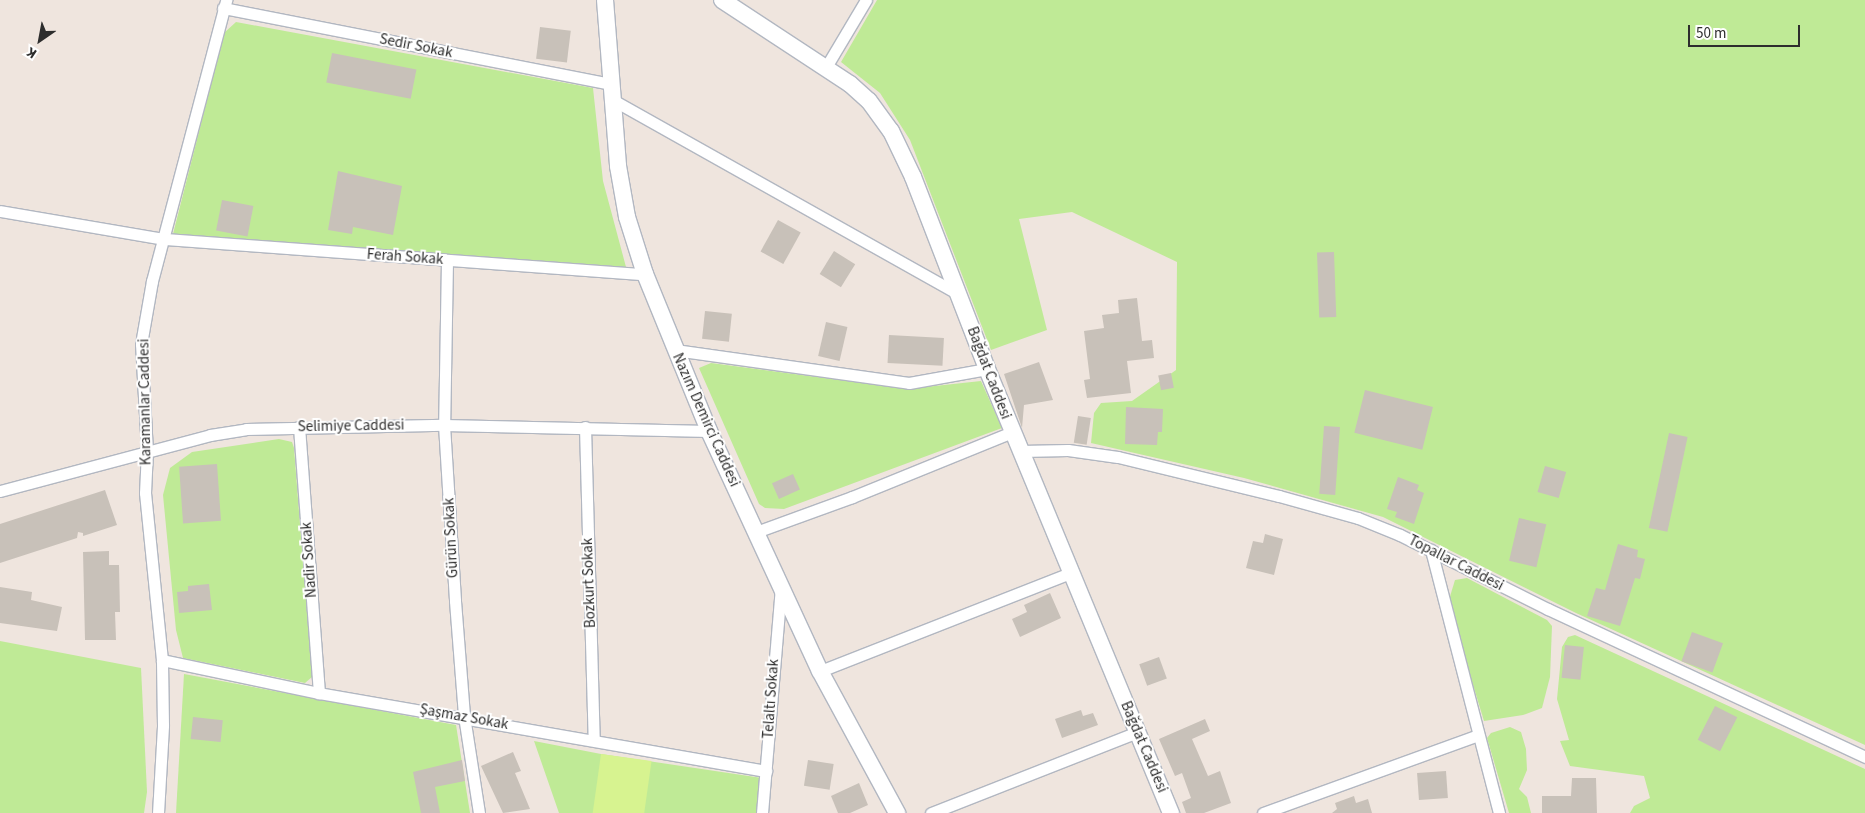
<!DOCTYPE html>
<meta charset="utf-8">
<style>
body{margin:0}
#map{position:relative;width:1865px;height:813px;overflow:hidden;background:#efe5de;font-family:"Source Sans 3",sans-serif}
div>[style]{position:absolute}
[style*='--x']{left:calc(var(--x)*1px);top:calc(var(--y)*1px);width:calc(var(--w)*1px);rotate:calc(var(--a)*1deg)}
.green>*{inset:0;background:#bfea96}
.pitch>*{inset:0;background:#d7f390;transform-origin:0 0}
.building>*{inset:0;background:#c8c1b9;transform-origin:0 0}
.roads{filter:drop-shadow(1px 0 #b2b7c1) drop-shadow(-1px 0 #b2b7c1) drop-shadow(0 1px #b2b7c1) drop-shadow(0 -1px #b2b7c1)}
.minor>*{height:11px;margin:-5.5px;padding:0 5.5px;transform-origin:5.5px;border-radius:5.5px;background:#fff}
.secondary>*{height:16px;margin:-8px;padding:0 8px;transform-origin:8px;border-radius:8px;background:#fff}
span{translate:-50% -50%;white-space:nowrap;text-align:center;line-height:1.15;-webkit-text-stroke:4px #fff;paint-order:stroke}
.street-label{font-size:15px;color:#2d2d2d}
.north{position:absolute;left:15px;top:15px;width:50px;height:50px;-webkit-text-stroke:4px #fff;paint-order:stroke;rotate:213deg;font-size:14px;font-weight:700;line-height:20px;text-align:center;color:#2d2d2d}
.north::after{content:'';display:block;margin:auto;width:18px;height:22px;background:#2d2d2d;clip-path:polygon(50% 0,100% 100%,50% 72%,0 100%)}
.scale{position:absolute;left:1688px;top:25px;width:112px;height:22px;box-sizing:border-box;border:2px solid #2d2d2d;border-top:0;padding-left:6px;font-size:15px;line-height:18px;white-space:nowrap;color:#2d2d2d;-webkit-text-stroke:4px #fff;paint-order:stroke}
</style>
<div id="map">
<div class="green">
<div style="clip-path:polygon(877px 0,1865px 0,1865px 745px,1576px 613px,1383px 517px,1244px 478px,1091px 443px,1094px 413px,1101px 403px,1132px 401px,1176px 370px,1177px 262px,1072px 212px,1019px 219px,1047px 330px,991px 350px,910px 140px,880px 93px,841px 62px)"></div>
<div style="clip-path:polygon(236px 22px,593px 88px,603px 181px,626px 267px,173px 234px,224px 33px)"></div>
<div style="clip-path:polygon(711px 363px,907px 389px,981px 381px,1002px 428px,784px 509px,765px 508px,759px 504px,699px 368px)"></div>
<div style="clip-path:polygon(279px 439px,292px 442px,294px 448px,312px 677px,305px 683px,183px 658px,176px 630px,163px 495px,170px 468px,192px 452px)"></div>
<div style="clip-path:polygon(1467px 578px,1547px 620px,1552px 626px,1550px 677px,1542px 708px,1523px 715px,1484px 721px,1448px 603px,1455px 580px)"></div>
<div style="clip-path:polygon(1575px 635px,1865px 769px,1865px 813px,1630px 813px,1634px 806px,1650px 798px,1644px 776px,1570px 766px,1560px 741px,1569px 740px,1557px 699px,1562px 647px,1568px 637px)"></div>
<div style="clip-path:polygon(0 641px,141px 668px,147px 792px,144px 813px,0 813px)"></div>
<div style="clip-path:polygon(184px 674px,456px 725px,470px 813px,176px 813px)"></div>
<div style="clip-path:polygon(1510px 727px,1521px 732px,1526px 749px,1527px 770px,1519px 789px,1527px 797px,1531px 813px,1509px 813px,1487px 738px,1491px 733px)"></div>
<div style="clip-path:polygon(534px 741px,601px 754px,762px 778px,757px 813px,559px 813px)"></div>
</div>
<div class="pitch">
<div style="left:601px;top:754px;width:51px;height:60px;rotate:8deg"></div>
</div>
<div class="building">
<div style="left:540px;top:27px;width:31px;height:32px;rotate:7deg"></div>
<div style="left:332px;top:53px;width:86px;height:30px;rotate:11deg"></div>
<div style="clip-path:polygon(338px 171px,402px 186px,393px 235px,353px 227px,352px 234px,328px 230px)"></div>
<div style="left:222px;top:200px;width:32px;height:31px;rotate:11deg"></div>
<div style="left:778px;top:220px;width:26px;height:36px;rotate:29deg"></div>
<div style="left:834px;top:251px;width:25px;height:27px;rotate:32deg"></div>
<div style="left:1334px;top:252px;width:65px;height:17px;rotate:88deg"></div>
<div style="clip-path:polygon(1137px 298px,1142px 341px,1152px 340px,1154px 358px,1127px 361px,1131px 393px,1087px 398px,1084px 380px,1090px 379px,1084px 331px,1104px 328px,1102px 315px,1119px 313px,1118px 300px)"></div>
<div style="left:705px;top:311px;width:27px;height:28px;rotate:6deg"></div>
<div style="left:826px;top:322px;width:22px;height:35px;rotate:13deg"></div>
<div style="left:889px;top:335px;width:55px;height:28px;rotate:3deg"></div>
<div style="clip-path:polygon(1039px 362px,1053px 400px,1024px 405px,1022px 428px,1004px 374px)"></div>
<div style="left:1171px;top:373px;width:15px;height:13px;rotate:79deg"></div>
<div style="left:1365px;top:390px;width:70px;height:44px;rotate:14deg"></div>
<div style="clip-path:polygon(1126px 407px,1163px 409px,1162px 432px,1158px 432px,1157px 445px,1125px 444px)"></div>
<div style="left:1078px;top:416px;width:13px;height:27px;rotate:9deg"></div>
<div style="left:1324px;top:426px;width:16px;height:68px;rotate:4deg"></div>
<div style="left:1669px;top:433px;width:19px;height:97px;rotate:12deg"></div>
<div style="left:217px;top:464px;width:57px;height:38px;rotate:86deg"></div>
<div style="left:1545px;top:466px;width:22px;height:27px;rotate:16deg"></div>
<div style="left:793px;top:474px;width:17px;height:23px;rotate:66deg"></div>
<div style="clip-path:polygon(1398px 477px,1419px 485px,1417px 490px,1424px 493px,1414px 524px,1395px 517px,1397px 512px,1387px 509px)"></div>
<div style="clip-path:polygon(105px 490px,117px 525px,83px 536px,83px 533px,78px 532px,77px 538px,0 563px,0 524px)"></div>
<div style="left:1519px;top:518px;width:28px;height:44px;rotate:13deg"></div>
<div style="clip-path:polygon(1265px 534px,1283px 539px,1274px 575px,1246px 568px,1253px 541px,1263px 543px)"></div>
<div style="clip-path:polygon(1618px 544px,1638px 550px,1637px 557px,1645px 559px,1640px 579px,1635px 578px,1620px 626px,1587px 616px,1596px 588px,1605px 590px)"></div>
<div style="clip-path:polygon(109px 551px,109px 565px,119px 565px,120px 612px,115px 612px,116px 640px,85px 640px,83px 552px)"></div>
<div style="clip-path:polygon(209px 584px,212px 610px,179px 613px,177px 592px,188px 591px,188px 586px)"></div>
<div style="clip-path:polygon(0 587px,32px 592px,31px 600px,62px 607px,57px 631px,0 623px)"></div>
<div style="clip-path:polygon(1050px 593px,1061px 618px,1020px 637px,1012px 619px,1027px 612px,1024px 605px)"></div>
<div style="left:1692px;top:632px;width:33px;height:31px;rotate:20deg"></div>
<div style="left:1565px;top:645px;width:19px;height:33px;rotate:6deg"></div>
<div style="left:1159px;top:657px;width:23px;height:21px;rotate:70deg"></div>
<div style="left:1715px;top:706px;width:25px;height:38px;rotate:27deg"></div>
<div style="clip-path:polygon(1081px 710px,1083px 716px,1093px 713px,1098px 725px,1062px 738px,1055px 719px)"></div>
<div style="left:193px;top:717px;width:30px;height:22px;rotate:6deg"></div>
<div style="clip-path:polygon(1205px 719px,1210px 731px,1192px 739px,1208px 776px,1220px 771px,1231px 803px,1204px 813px,1186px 813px,1182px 802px,1191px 798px,1182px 773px,1175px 776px,1159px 739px)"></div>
<div style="clip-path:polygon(513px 752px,521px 771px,515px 773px,530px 809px,503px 813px,481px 766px)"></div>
<div style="clip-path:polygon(462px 760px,465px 781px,435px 787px,440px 813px,421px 813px,413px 772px)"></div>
<div style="left:808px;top:760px;width:26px;height:26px;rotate:9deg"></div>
<div style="left:1446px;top:771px;width:27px;height:29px;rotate:86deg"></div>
<div style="clip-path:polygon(1572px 778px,1596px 778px,1597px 813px,1542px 813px,1542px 796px,1571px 796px)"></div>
<div style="clip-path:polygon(859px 783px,868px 805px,850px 813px,838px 813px,831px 796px)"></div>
<div style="clip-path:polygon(1354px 796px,1356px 803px,1368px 799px,1372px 813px,1332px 813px,1337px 809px,1335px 803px)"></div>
</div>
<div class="roads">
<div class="minor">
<div style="--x:223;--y:8;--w:393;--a:11.1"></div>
<div style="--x:826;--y:67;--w:78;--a:-59.2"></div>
<div style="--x:611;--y:99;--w:399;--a:29.3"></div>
<div style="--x:0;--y:211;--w:166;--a:9.7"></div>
<div style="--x:164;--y:239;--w:482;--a:4.2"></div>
<div style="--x:447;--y:261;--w:164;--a:91"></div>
<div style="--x:444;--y:425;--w:176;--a:86.4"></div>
<div style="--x:455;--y:601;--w:115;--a:85.5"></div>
<div style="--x:464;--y:716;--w:98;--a:81.2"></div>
<div style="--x:675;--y:350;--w:236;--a:8"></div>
<div style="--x:909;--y:383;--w:79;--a:-10.2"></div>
<div style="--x:299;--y:427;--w:267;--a:85.7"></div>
<div style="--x:585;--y:427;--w:313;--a:88.4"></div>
<div style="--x:1021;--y:451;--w:47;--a:-1.2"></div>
<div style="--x:1068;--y:450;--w:50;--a:8"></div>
<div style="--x:1118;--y:457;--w:166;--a:13.6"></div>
<div style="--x:1279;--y:496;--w:82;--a:15.6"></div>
<div style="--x:1358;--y:518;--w:45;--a:22"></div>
<div style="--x:1400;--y:535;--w:165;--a:26.6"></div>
<div style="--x:1548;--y:609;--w:350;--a:25"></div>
<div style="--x:0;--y:491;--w:217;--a:-14.9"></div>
<div style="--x:210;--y:435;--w:36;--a:-9"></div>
<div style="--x:246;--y:429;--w:198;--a:-1.2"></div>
<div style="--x:444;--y:425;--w:265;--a:1.3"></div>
<div style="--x:756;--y:532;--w:102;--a:-20"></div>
<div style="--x:852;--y:497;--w:173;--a:-22.1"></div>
<div style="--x:1431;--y:550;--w:272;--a:75.5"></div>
<div style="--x:162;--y:660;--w:160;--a:11.9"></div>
<div style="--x:319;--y:693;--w:454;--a:9.9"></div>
<div style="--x:820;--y:671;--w:271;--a:-21.4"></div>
<div style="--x:158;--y:813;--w:88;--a:-86.7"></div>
<div style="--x:163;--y:725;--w:65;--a:-90.9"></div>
<div style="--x:162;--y:660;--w:168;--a:-95.8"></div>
<div style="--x:145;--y:493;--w:42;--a:-87.3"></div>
<div style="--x:147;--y:451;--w:107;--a:-93.2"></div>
<div style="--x:141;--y:344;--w:64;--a:-80.1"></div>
<div style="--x:152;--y:281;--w:291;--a:-75.2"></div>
<div style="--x:762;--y:813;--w:226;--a:-85.2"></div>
<div style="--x:931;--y:813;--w:222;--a:-21.4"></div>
<div style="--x:1263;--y:813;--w:229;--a:-19.9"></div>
</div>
<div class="secondary">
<div style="--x:605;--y:0;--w:167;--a:85.5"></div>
<div style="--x:618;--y:166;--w:52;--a:80"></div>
<div style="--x:627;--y:217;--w:60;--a:72.5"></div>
<div style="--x:645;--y:274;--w:170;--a:67.8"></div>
<div style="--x:709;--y:431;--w:264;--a:65.2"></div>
<div style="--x:820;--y:671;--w:162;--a:61.5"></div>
<div style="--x:722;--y:0;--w:153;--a:33.3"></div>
<div style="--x:850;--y:84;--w:25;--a:42"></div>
<div style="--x:869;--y:101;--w:37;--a:54"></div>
<div style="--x:891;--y:131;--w:51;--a:64.4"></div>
<div style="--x:913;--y:177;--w:206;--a:68.9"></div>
<div style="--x:987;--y:369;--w:481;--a:67.5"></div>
</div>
</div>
<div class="street-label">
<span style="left:416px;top:46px;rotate:11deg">Sedir Sokak</span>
<span style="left:405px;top:257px;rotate:4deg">Ferah Sokak</span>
<span style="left:989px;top:373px;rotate:69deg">Bağdat Caddesi</span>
<span style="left:145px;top:402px;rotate:-91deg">Karamanlar Caddesi</span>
<span style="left:706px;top:420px;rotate:66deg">Nazım Demirci Caddesi</span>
<span style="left:351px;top:426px;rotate:-1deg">Selimiye Caddesi</span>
<span style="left:451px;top:538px;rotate:-93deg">Gürün Sokak</span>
<span style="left:309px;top:560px;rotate:-94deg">Nadir Sokak</span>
<span style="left:1456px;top:563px;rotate:27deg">Topallar Caddesi</span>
<span style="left:589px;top:583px;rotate:-92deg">Bozkurt Sokak</span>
<span style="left:771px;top:699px;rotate:-86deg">Telaltı Sokak</span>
<span style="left:464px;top:717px;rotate:10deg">Şaşmaz Sokak</span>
<span style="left:1144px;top:747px;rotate:67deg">Bağdat Caddesi</span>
</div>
<div class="north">K</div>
<div class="scale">50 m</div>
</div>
